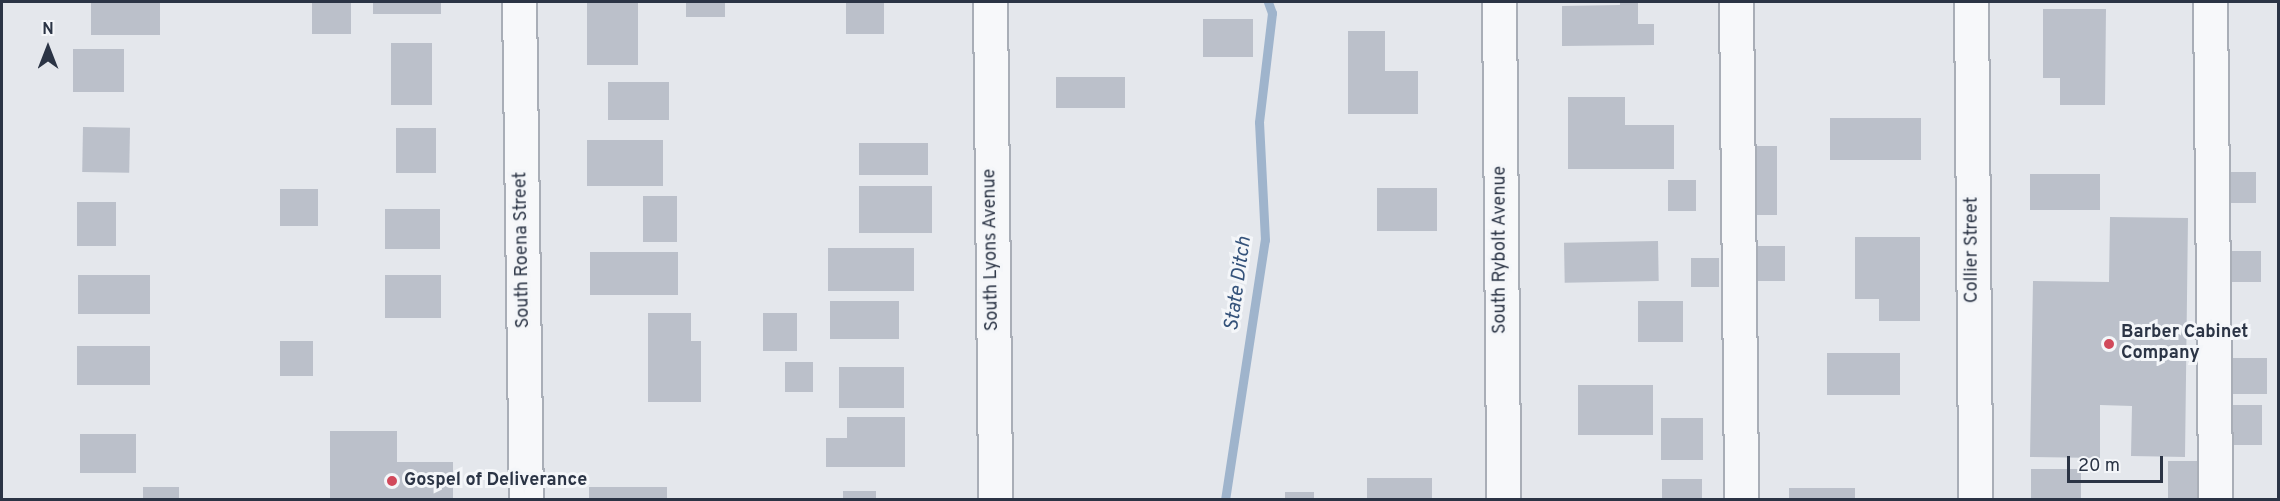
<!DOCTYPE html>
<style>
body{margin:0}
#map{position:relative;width:2280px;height:501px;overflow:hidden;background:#e4e7ec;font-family:Overpass,sans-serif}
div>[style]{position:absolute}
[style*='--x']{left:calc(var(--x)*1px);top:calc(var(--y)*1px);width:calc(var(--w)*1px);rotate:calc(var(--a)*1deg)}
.stream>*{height:9px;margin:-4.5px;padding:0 4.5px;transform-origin:4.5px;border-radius:4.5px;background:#9fb4cc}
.building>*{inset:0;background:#bbc0ca;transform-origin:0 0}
.roads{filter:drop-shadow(2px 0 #a9aeb7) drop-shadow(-2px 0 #a9aeb7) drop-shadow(0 2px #a9aeb7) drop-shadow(0 -2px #a9aeb7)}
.minor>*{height:33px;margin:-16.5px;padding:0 16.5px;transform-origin:16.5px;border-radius:16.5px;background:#f7f8fa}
.dots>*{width:16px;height:16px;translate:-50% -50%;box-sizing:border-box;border:3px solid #f4f6f9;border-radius:50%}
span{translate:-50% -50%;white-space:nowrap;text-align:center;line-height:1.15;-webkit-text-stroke:6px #f4f6f9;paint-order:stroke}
.street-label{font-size:18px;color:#2b3445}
.poi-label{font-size:18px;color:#2b3445;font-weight:700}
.left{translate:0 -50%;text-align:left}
.water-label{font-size:20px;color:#34527a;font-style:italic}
.frame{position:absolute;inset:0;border:3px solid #2b3445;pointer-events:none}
.north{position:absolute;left:18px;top:18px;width:60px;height:60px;-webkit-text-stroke:4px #f4f6f9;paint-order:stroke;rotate:0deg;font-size:16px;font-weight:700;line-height:24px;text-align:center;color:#2b3445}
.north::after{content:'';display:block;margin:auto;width:21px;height:27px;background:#2b3445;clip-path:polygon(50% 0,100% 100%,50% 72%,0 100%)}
.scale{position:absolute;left:2067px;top:456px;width:96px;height:27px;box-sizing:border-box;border:3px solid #2b3445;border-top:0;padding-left:8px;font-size:18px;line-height:21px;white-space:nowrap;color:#2b3445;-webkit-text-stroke:4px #f4f6f9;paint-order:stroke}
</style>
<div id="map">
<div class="stream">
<div style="--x:1225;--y:500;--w:263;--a:-81.3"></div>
<div style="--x:1265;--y:240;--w:118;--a:-92.9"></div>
<div style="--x:1259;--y:122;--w:110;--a:-83.2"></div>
<div style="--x:1272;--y:13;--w:12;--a:-110"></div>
</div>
<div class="building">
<div style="left:91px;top:2px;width:69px;height:33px"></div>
<div style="left:312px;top:2px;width:39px;height:32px"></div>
<div style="left:373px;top:2px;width:68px;height:12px"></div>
<div style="left:587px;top:2px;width:51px;height:63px"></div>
<div style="left:686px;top:2px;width:39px;height:15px"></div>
<div style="left:846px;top:2px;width:38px;height:32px"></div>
<div style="clip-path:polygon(1620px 2px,1638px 2px,1638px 24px,1654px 24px,1654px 45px,1562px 46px,1562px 6px,1620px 5px)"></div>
<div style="clip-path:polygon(2043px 9px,2106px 9px,2105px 105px,2060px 105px,2060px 78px,2043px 78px)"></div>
<div style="left:1203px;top:19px;width:50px;height:38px"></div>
<div style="clip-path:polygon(1348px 31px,1385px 31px,1385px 71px,1418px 71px,1418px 114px,1348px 114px)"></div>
<div style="left:391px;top:43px;width:41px;height:62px"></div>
<div style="left:73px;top:49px;width:51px;height:43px"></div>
<div style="left:1056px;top:77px;width:69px;height:31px"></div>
<div style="left:608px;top:82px;width:61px;height:38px"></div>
<div style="clip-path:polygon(1568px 97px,1625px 97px,1625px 125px,1674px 125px,1674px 169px,1568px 169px)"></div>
<div style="left:1830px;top:118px;width:91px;height:42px"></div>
<div style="left:83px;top:127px;width:47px;height:45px;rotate:1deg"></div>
<div style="left:396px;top:128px;width:40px;height:45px"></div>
<div style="left:587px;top:140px;width:76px;height:46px"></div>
<div style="left:859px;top:143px;width:69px;height:32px"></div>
<div style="left:1746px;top:146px;width:31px;height:69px"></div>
<div style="left:2221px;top:172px;width:35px;height:31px"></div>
<div style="left:2100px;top:174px;width:36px;height:70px;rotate:90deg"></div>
<div style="left:1668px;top:180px;width:28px;height:31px"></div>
<div style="left:859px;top:186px;width:73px;height:47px"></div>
<div style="left:1377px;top:188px;width:60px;height:43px"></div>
<div style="left:280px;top:189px;width:38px;height:37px"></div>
<div style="left:643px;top:196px;width:34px;height:46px"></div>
<div style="left:77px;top:202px;width:39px;height:44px"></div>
<div style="left:385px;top:209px;width:55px;height:40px"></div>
<div style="clip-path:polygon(2110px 217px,2188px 218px,2185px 457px,2131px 456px,2132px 406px,2100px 405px,2100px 458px,2030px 457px,2033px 281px,2109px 282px)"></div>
<div style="clip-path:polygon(1855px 237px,1920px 237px,1920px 321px,1879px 321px,1879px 299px,1855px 299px)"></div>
<div style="left:1658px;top:241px;width:40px;height:94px;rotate:89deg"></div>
<div style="left:1754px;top:246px;width:31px;height:35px"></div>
<div style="left:828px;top:248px;width:86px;height:43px"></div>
<div style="left:2225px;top:251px;width:36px;height:31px"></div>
<div style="left:590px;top:252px;width:88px;height:43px"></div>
<div style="left:1691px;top:258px;width:28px;height:29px"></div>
<div style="left:78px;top:275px;width:72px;height:39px"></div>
<div style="left:385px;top:275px;width:56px;height:43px"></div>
<div style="left:830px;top:301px;width:69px;height:38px"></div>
<div style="left:1638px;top:301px;width:45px;height:41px"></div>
<div style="clip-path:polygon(648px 313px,691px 313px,691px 341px,701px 341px,701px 402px,648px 402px)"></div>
<div style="left:763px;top:313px;width:34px;height:38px"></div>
<div style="left:280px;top:341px;width:33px;height:35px"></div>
<div style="left:77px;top:346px;width:73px;height:39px"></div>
<div style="left:1827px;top:353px;width:73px;height:42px"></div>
<div style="left:2232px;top:358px;width:35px;height:36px"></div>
<div style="left:785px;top:362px;width:28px;height:30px"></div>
<div style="left:839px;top:367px;width:65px;height:41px"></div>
<div style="left:1578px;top:385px;width:75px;height:50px"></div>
<div style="left:2229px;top:405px;width:33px;height:40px"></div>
<div style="clip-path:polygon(847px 417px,905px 417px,905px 467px,826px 467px,826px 438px,847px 438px)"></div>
<div style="left:1661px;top:418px;width:42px;height:42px"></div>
<div style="clip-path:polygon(330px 431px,397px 431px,397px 462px,453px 462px,453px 500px,330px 500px)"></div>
<div style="left:80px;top:434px;width:56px;height:39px"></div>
<div style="left:2168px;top:461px;width:33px;height:39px"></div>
<div style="left:2031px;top:469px;width:50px;height:31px"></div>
<div style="left:1367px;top:478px;width:65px;height:22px"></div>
<div style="left:1662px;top:479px;width:40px;height:21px"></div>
<div style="left:143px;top:487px;width:36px;height:13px"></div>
<div style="left:589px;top:487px;width:78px;height:13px"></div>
<div style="left:1789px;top:488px;width:66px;height:12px"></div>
<div style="left:843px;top:491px;width:33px;height:9px"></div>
<div style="left:1285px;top:492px;width:29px;height:8px"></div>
</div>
<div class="roads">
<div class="minor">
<div style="--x:519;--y:2;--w:498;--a:89.2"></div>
<div style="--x:990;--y:2;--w:498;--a:89.4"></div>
<div style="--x:1499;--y:2;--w:498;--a:89.5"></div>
<div style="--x:1736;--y:2;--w:498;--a:89.4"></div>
<div style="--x:1971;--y:2;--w:498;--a:89.5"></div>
<div style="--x:2210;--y:2;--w:498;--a:89.4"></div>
</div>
</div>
<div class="dots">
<div style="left:2109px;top:344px;background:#d1495b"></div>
<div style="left:392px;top:481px;background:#d1495b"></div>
</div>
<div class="street-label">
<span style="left:523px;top:250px;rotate:-91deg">South Roena Street</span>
<span style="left:992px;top:250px;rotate:-91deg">South Lyons Avenue</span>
<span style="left:1501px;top:250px;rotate:-90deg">South Rybolt Avenue</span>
<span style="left:1973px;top:250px;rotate:-90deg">Collier Street</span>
</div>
<div class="poi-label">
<span class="left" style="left:2121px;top:344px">Barber Cabinet<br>Company</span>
<span class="left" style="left:404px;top:481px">Gospel of Deliverance</span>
</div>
<div class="water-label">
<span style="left:1239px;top:284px;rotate:-82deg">State Ditch</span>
</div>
<div class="frame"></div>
<div class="north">N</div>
<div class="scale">20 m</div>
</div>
